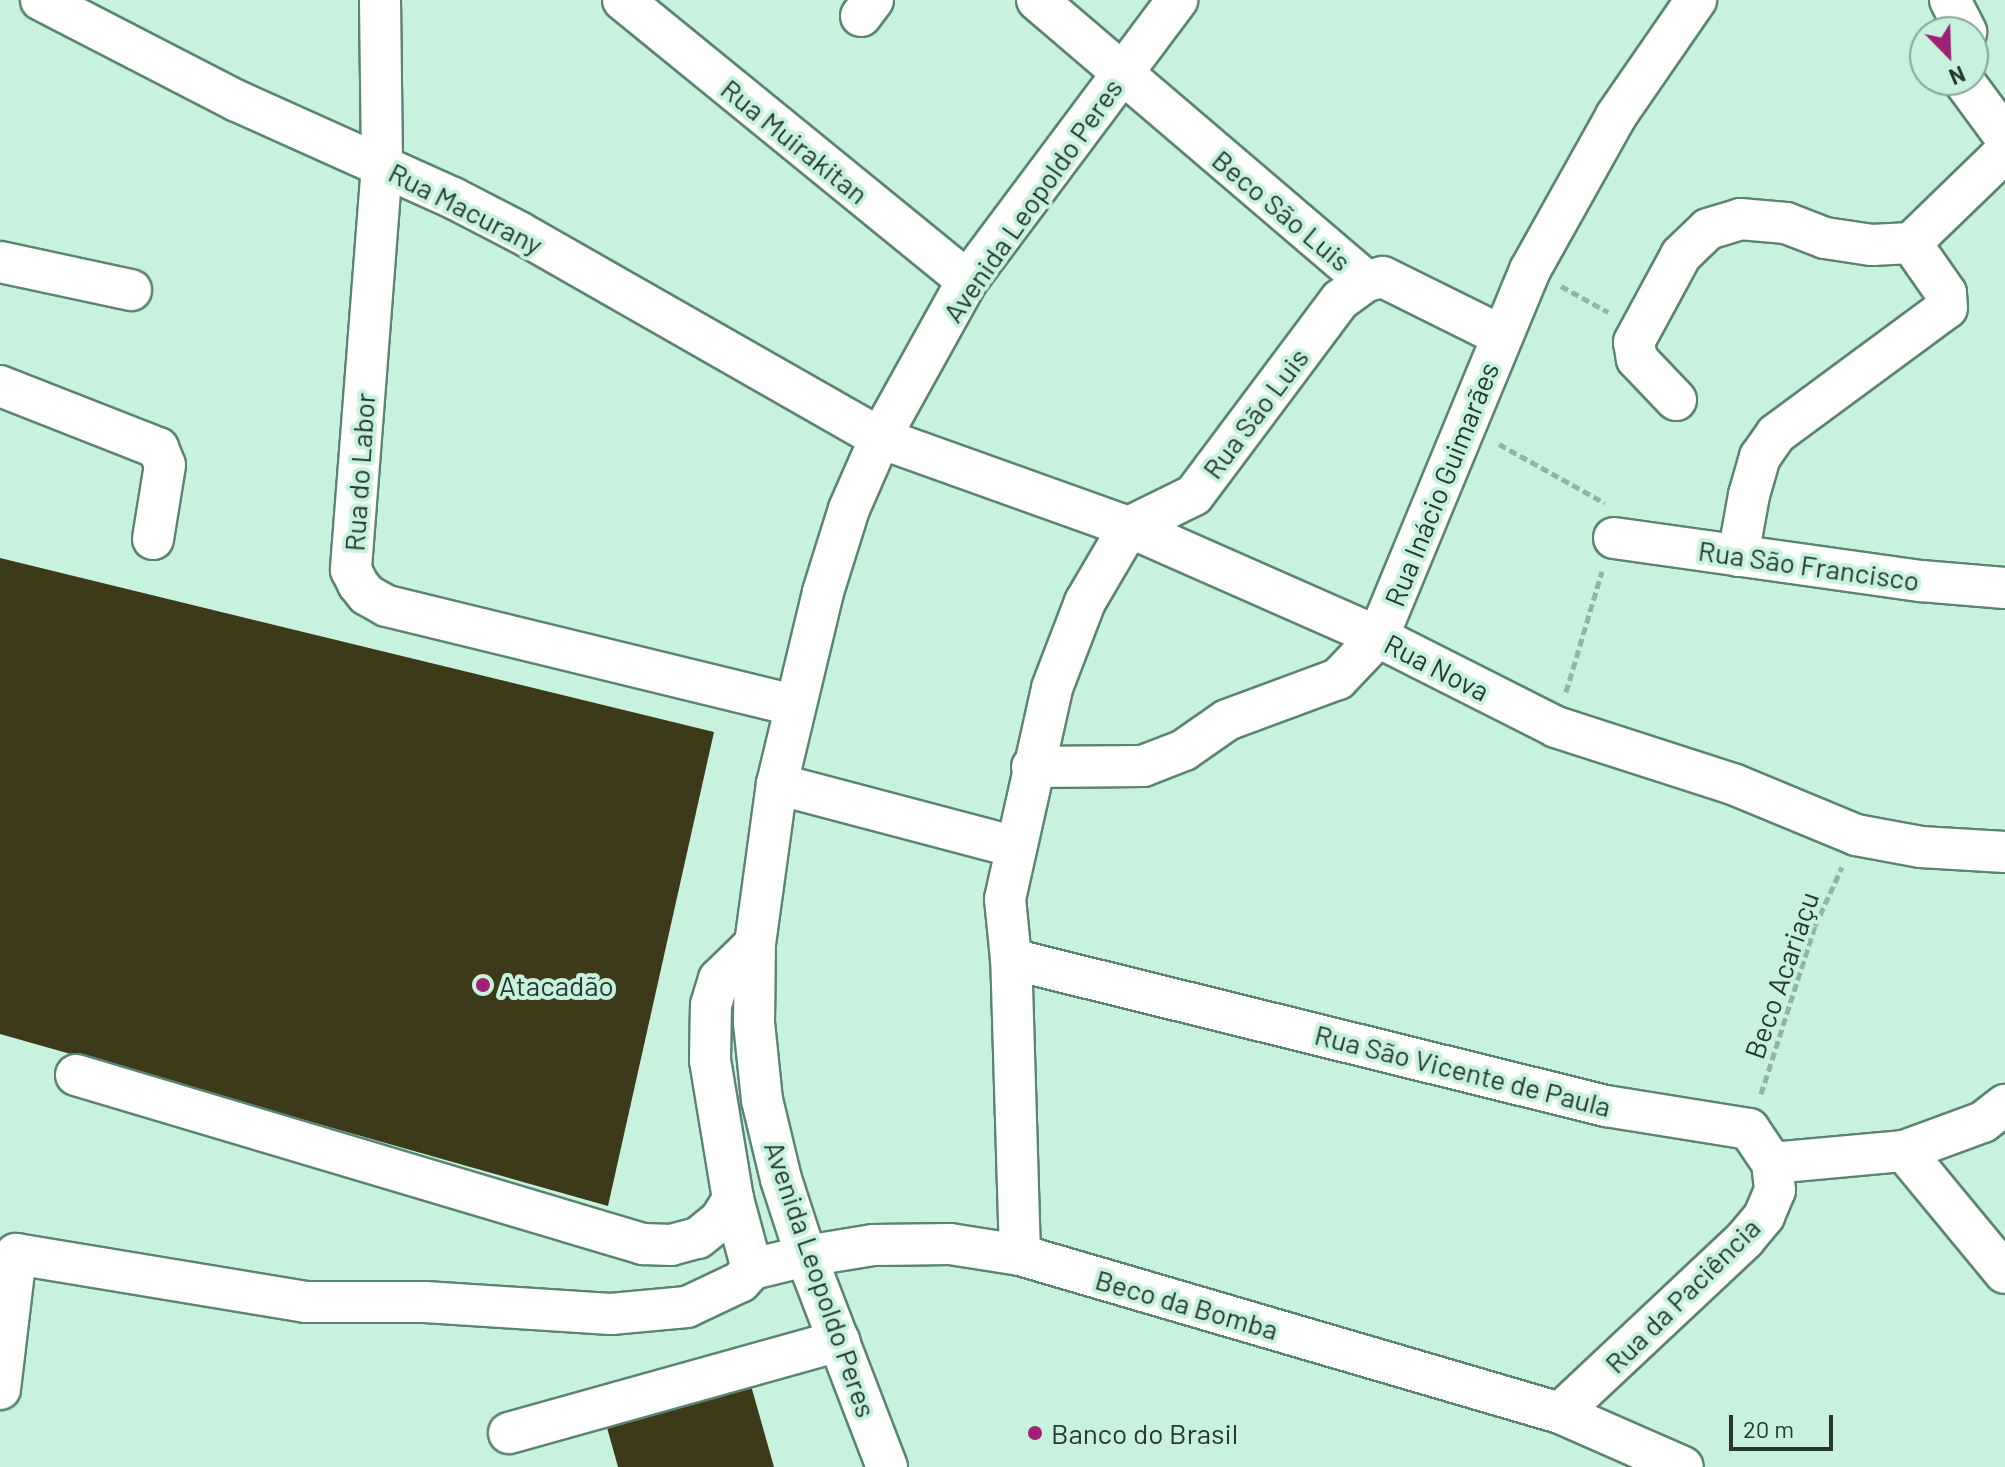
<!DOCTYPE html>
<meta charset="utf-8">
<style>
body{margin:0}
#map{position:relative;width:2005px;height:1467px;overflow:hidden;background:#c7f2de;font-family:Barlow,sans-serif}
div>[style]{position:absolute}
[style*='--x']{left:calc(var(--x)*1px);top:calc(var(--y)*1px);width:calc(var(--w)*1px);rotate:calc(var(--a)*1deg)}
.building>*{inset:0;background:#3c3a18}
.path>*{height:5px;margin-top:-2.5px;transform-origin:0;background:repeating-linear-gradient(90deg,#93b5a6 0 8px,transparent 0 12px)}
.roads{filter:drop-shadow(2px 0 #5c8472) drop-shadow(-2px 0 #5c8472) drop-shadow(0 2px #5c8472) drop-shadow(0 -2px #5c8472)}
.minor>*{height:40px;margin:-20px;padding:0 20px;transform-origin:20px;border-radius:20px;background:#fff}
.dots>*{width:22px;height:22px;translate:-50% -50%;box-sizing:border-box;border:4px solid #c7f2de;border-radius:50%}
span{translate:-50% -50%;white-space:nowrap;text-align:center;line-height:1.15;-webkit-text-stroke:8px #c7f2de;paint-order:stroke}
.street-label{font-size:28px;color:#273831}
.poi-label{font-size:28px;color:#273831}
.left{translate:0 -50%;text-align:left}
.north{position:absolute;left:1909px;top:16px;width:80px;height:80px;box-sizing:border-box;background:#c7f2de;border:2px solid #87a899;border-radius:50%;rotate:157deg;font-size:22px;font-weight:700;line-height:32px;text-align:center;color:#273831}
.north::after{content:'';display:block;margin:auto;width:28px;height:36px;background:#9f2074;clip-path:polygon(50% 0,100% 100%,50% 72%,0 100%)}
.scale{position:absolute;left:1729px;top:1415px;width:104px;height:36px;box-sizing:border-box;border:4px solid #273831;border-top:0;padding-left:10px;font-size:24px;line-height:28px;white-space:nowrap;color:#273831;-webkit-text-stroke:6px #c7f2de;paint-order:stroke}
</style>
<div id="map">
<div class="building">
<div style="clip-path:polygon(0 558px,714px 732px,608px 1206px,0 1034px)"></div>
<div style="clip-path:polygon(750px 1382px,774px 1467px,618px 1467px,606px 1424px)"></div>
</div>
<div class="path">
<div style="--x:1561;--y:286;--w:54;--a:29"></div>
<div style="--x:1499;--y:444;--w:121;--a:29.1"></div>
<div style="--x:1566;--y:692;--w:126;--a:-73.4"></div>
<div style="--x:1761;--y:1094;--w:176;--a:-72.2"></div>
<div style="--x:1815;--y:926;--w:65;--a:-65.4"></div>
</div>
<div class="roads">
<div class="minor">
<div style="--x:41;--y:0;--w:220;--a:27.3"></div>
<div style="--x:237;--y:101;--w:237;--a:24.2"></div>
<div style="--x:453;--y:198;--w:74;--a:27.3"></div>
<div style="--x:519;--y:232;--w:416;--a:29.7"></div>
<div style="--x:880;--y:438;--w:264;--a:19.7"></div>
<div style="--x:1129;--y:527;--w:272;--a:23.8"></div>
<div style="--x:1378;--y:637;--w:199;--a:26.8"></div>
<div style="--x:1556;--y:727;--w:186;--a:17.9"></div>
<div style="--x:1733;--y:784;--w:133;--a:22.5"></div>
<div style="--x:1856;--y:835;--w:66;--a:10.5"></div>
<div style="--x:1921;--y:847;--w:84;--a:3.4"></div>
<div style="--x:380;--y:0;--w:165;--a:89.3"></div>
<div style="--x:382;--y:165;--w:406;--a:94.4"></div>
<div style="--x:351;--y:570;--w:16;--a:63"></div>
<div style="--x:358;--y:584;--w:14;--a:51"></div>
<div style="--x:367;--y:595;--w:23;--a:29"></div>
<div style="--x:387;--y:606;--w:418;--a:13.7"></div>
<div style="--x:623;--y:0;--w:444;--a:39.2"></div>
<div style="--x:1037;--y:0;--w:433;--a:40.5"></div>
<div style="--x:1366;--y:281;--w:17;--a:-13"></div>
<div style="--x:1383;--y:277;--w:133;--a:26.4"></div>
<div style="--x:1950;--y:0;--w:36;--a:63"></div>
<div style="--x:861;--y:16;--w:20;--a:-53"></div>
<div style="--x:1963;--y:80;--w:71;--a:53.6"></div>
<div style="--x:1911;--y:243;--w:131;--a:-44.1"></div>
<div style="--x:0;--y:262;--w:134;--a:12.1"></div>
<div style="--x:0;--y:386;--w:170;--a:21.4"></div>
<div style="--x:158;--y:448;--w:18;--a:68"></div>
<div style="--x:165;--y:465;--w:75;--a:99.2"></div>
<div style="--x:1676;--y:400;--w:57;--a:-133.6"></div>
<div style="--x:1637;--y:359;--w:17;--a:-100"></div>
<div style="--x:1634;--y:342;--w:99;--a:-61.6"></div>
<div style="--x:1681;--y:255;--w:37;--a:-44"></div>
<div style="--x:1708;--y:229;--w:34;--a:-17"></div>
<div style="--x:1740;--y:219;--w:46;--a:5"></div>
<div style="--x:1786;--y:223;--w:42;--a:21"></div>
<div style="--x:1825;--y:238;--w:48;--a:8.5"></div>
<div style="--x:1872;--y:245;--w:39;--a:-3"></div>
<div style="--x:1129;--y:527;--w:72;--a:-26.2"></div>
<div style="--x:1194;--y:495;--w:244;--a:-53.2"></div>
<div style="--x:1340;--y:300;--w:32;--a:-36"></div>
<div style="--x:1614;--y:538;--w:310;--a:8"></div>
<div style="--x:1921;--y:581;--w:84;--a:4.8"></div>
<div style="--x:1738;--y:556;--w:62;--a:-79.8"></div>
<div style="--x:1749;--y:495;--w:40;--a:-74"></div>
<div style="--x:1760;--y:457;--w:28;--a:-55"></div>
<div style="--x:1776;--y:434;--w:212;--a:-36.4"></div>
<div style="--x:1947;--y:308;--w:15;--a:-94"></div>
<div style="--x:1946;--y:293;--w:61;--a:-125"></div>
<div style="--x:1032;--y:767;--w:111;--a:-0.5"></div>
<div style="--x:1143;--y:766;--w:44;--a:-21.3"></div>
<div style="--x:1184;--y:750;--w:52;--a:-34.9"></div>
<div style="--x:1227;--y:720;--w:118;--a:-20.3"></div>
<div style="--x:1338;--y:679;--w:58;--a:-46.4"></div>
<div style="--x:1378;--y:637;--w:397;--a:-67.5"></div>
<div style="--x:1530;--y:270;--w:176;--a:-60.8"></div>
<div style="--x:1616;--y:116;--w:141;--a:-55.4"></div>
<div style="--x:777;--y:784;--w:246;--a:14.8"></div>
<div style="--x:1011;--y:959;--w:613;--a:13.88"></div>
<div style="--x:1606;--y:1106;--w:145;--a:9.1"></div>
<div style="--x:1749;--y:1129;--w:41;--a:55.9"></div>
<div style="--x:1772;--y:1163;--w:133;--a:-5.2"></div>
<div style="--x:1904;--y:1151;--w:84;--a:-20.2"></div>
<div style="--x:1983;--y:1122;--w:28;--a:-38"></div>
<div style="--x:76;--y:1075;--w:592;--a:16.6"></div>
<div style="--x:643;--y:1244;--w:28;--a:2"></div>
<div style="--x:671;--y:1245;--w:28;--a:-15"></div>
<div style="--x:698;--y:1238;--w:28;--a:-39"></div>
<div style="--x:720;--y:1220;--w:25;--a:-58"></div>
<div style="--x:1904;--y:1151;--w:158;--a:50.4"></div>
<div style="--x:1020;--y:1255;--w:296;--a:-91.7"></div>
<div style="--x:1011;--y:959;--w:60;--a:-95.7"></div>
<div style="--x:1005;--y:899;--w:216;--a:-77.4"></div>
<div style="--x:1052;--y:688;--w:92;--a:-69"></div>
<div style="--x:1085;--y:602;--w:87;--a:-59.6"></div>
<div style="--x:752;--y:1269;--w:73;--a:-105.2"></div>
<div style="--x:733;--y:1199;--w:141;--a:-99.4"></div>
<div style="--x:710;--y:1060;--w:55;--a:-89"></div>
<div style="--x:711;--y:1005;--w:27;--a:-73"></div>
<div style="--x:719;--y:979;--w:50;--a:-44.2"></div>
<div style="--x:0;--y:1389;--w:136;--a:-83.2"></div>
<div style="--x:16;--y:1254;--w:294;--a:9.4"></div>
<div style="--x:306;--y:1302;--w:119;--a:0"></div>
<div style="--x:425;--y:1302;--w:186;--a:3.7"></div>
<div style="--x:611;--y:1314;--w:76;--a:-5.3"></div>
<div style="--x:687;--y:1307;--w:59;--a:-25.3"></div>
<div style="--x:740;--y:1282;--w:18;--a:-47"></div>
<div style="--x:752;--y:1269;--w:56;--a:-13.5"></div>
<div style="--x:806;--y:1256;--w:68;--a:-9.3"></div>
<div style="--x:873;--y:1245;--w:77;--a:-0.7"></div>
<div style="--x:950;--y:1244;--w:71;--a:8.9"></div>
<div style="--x:1020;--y:1255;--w:563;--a:16.31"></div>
<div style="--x:1560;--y:1413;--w:134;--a:23.7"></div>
<div style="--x:1560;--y:1413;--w:254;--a:-43.2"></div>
<div style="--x:1745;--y:1239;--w:30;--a:-50"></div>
<div style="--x:1764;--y:1216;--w:28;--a:-67"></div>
<div style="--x:1775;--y:1190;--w:27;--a:-96"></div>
<div style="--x:509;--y:1433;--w:343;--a:-15.6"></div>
<div style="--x:887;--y:1467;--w:226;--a:-111"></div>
<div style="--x:806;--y:1256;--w:81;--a:-108"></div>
<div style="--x:781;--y:1179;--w:81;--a:-103.5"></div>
<div style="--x:762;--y:1100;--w:77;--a:-95.9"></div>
<div style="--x:754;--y:1023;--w:79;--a:-89.3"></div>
<div style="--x:755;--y:944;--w:162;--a:-82.2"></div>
<div style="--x:777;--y:784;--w:197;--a:-76.5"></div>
<div style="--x:823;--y:592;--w:87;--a:-72.6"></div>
<div style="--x:849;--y:509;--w:77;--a:-66.4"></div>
<div style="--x:880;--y:438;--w:179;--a:-61"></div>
<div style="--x:967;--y:281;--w:351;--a:-53.2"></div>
</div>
</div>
<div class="dots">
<div style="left:483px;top:985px;background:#9f2074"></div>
<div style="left:1035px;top:1433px;background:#9f2074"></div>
</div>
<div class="street-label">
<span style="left:795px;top:141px;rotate:39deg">Rua Muirakitan</span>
<span style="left:1032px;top:200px;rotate:-55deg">Avenida Leopoldo Peres</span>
<span style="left:466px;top:208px;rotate:27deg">Rua Macurany</span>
<span style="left:1282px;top:210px;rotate:40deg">Beco São Luis</span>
<span style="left:1255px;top:413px;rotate:-53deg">Rua São Luis</span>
<span style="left:359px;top:472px;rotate:-86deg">Rua do Labor</span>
<span style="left:1441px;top:484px;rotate:-68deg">Rua Inácio Guimarães</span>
<span style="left:1809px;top:565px;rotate:8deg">Rua São Francisco</span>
<span style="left:1437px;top:667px;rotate:27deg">Rua Nova</span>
<span style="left:1781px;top:975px;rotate:-71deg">Beco Acariaçu</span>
<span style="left:1463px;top:1070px;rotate:14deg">Rua São Vicente de Paula</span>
<span style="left:821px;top:1279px;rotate:71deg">Avenida Leopoldo Peres</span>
<span style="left:1682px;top:1295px;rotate:-45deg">Rua da Paciência</span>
<span style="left:1187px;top:1304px;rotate:16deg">Beco da Bomba</span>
</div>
<div class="poi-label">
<span class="left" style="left:499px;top:985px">Atacadão</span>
<span class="left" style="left:1051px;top:1433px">Banco do Brasil</span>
</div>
<div class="north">N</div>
<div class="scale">20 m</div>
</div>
